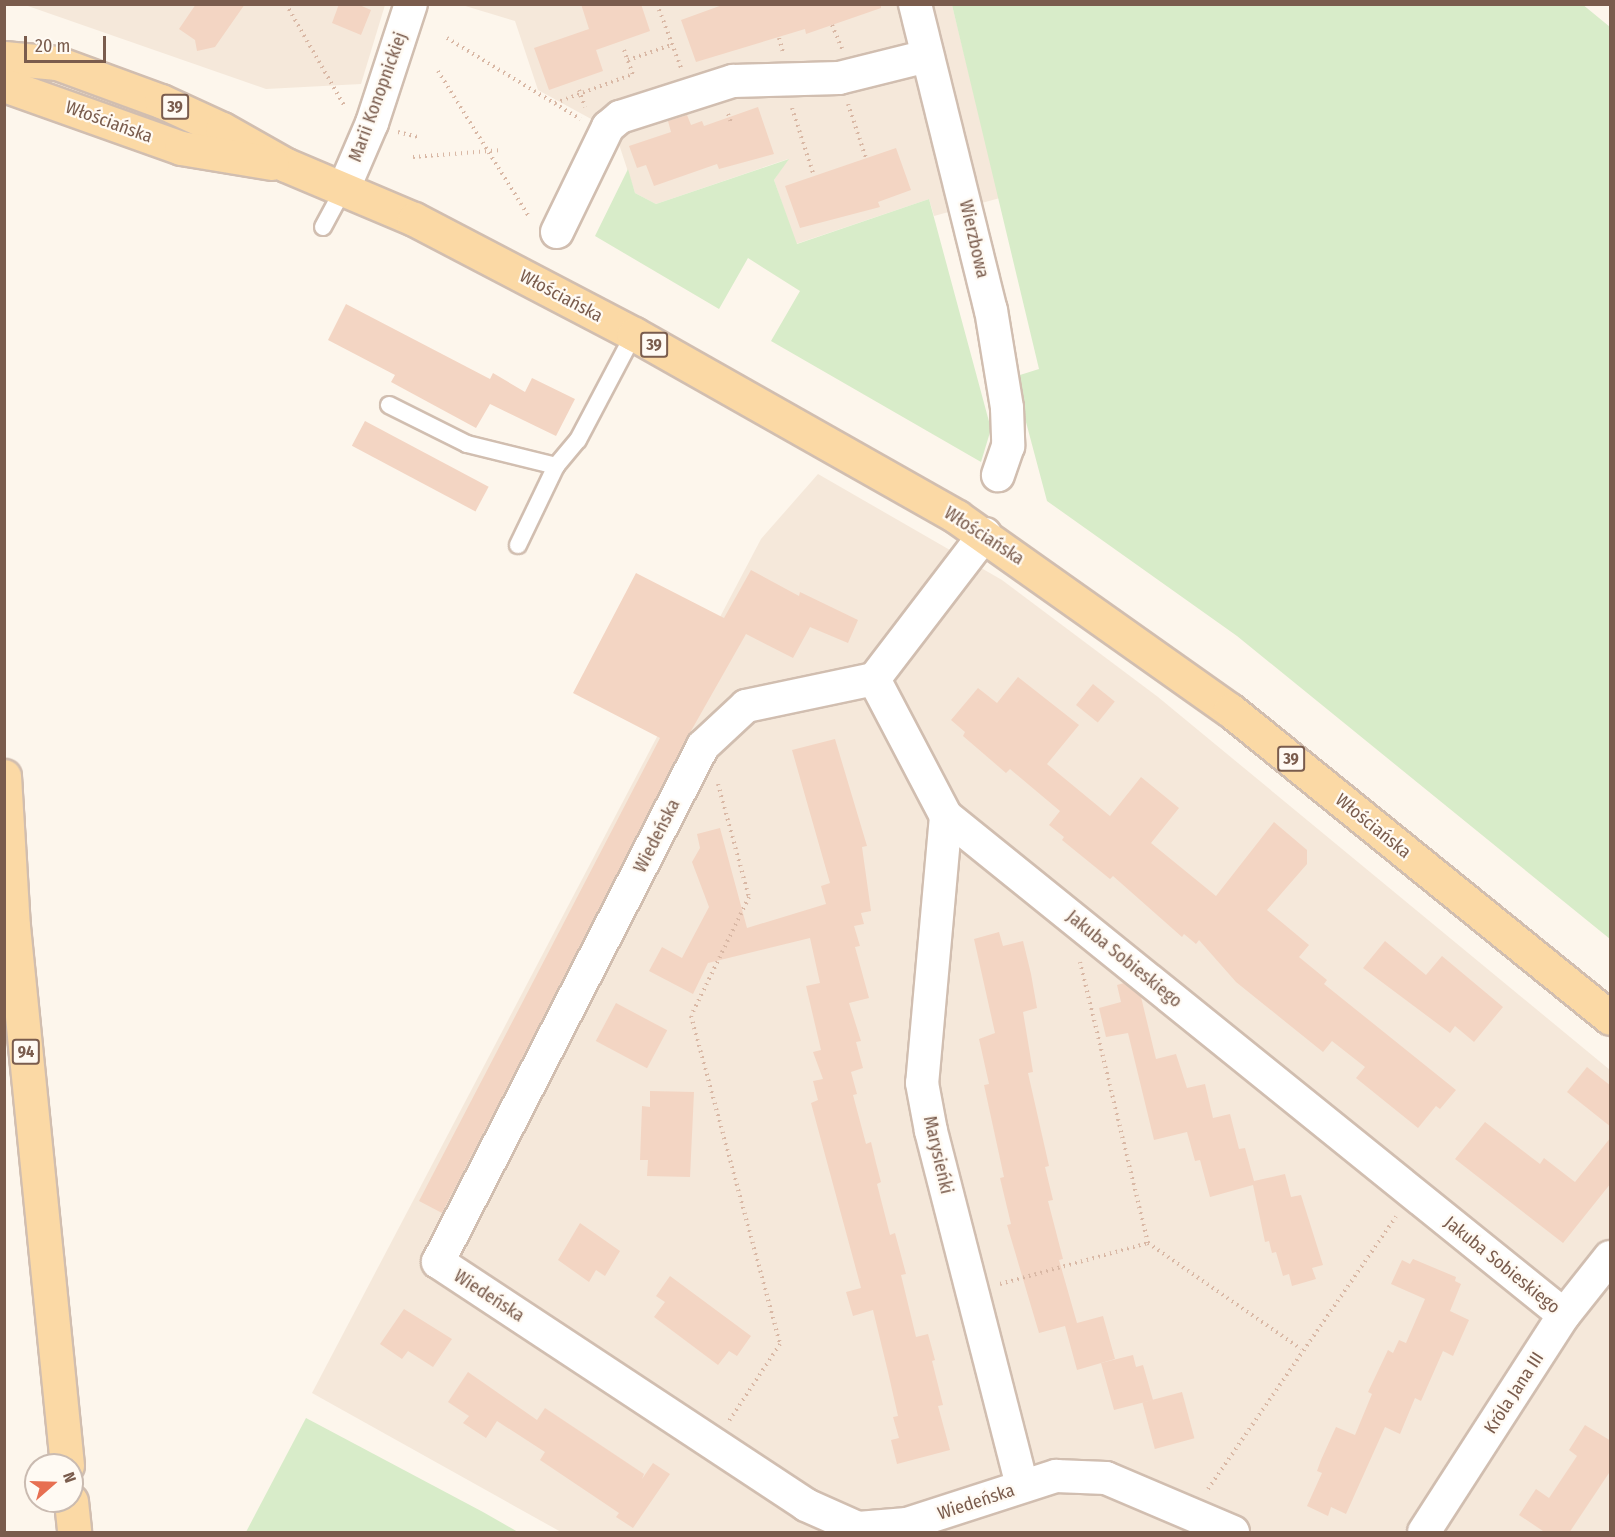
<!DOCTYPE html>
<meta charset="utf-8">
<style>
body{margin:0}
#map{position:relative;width:1615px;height:1537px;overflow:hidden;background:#fdf6ec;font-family:"Fira Sans Condensed",sans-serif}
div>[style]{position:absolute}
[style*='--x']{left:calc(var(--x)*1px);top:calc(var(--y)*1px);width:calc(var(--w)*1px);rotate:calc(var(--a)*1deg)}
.residential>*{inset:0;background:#f5e8da}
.green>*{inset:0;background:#d8ecc9}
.building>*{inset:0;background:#f3d5c3;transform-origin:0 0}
.path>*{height:4px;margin-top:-2px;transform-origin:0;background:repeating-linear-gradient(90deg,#d9b8a5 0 1.5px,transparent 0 6px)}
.roads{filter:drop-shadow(2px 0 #d1beb0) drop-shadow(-2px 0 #d1beb0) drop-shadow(0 2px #d1beb0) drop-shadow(0 -2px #d1beb0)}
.service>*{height:16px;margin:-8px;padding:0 8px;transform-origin:8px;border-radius:8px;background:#fff}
.minor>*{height:32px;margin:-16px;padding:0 16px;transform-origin:16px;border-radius:16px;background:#fff}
.primary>*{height:33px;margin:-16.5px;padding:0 16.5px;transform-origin:16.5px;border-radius:16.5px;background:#fbd9a5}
span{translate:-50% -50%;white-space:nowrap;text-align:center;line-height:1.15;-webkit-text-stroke:4.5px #fffaf3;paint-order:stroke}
.shield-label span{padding:2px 4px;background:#fffaf3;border:2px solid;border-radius:4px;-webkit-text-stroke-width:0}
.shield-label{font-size:16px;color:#7a5c4d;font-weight:700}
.street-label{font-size:18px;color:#7a5c4d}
.frame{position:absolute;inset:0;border:6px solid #7a5c4d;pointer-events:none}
.north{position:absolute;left:24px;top:1453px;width:60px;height:60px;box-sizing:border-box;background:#fffaf3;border:2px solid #cabbb1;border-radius:50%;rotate:70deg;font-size:16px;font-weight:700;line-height:24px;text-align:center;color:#7a5c4d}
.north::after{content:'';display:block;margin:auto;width:21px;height:27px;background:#e76f51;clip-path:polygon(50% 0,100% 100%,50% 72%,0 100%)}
.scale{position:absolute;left:24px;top:36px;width:82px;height:27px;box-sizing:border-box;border:3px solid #7a5c4d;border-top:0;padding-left:8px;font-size:18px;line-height:21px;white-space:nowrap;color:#7a5c4d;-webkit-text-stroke:4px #fffaf3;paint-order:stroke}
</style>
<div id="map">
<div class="residential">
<div style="clip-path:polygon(25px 5px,385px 5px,361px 84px,266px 89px)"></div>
<div style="clip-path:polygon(462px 5px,952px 5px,1000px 198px,934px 216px,929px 199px,796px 244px,774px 180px,788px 159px,656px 204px,635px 193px,615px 132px,538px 90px,515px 21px)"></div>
<div style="clip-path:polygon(818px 474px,1002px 580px,1158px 697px,1610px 1070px,1610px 1532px,561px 1532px,312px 1393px,761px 539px)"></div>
</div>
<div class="green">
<div style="clip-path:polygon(1582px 4px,1610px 27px,1610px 939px,1237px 636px,1047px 501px,1014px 377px,1039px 369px,952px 5px)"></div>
<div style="clip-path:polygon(789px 159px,774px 180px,797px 244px,929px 199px,991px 429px,981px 462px,771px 341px,800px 291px,748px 258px,719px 309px,595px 236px,628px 169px,635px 193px,656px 204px)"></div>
<div style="clip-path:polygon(306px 1418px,483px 1512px,518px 1532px,246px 1532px)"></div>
</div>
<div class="building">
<div style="clip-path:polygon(196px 4px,245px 4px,215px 47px,197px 51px,195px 40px,179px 29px)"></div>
<div style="clip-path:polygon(339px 4px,357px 4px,371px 10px,361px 35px,332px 23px)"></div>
<div style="clip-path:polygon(581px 4px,641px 4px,650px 31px,596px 50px,603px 71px,549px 90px,534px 48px,589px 29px)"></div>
<div style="clip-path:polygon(725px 4px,881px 4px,881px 8px,806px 34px,805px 29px,696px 62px,681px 20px)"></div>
<div style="clip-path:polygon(758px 107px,774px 154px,719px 169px,717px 164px,654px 186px,646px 165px,637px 168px,629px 146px,671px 132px,668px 121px,687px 115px,691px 125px,702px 121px,704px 126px)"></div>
<div style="clip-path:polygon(896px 148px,911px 190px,878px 202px,880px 207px,800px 228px,785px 186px)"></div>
<div style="clip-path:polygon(346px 304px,490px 379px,493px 373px,525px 392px,532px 378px,575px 399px,556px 436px,490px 404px,476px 428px,391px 382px,395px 375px,328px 340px)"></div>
<div style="left:365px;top:421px;width:140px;height:28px;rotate:28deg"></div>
<div style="clip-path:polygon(751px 570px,799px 596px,800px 592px,858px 620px,848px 643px,810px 627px,793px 658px,746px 634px,687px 738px,442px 1213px,419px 1201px,660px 738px,573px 693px,636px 573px,724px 618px)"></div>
<div style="clip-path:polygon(1018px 677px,1079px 725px,1047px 764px,1110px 816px,1141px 777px,1179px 808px,1151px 843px,1216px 896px,1274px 822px,1307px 850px,1307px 864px,1267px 910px,1309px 945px,1299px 957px,1327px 980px,1324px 984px,1456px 1090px,1440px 1109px,1436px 1106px,1418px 1128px,1356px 1078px,1365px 1067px,1332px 1041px,1323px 1052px,1236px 982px,1199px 940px,1196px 944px,1184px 934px,1182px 937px,1113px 876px,1110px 879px,1062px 840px,1064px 837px,1049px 825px,1060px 811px,1010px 769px,1006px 773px,963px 736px,965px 732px,951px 720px,978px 688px,997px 703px)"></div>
<div style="left:1093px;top:684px;width:28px;height:27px;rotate:39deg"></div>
<div style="clip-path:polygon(835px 739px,867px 846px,862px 847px,871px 911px,861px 913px,864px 924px,854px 926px,860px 946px,855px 947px,869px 998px,849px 1003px,861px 1041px,856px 1042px,863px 1068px,851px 1072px,857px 1094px,853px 1095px,866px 1144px,871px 1142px,876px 1163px,881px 1182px,877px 1184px,890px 1235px,895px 1233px,906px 1274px,901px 1275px,916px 1337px,928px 1334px,935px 1360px,932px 1361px,943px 1405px,938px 1406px,950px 1450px,897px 1464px,891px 1440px,899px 1438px,893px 1417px,898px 1416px,888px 1372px,873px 1310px,853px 1316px,846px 1292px,861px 1288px,860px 1284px,811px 1103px,818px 1100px,813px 1081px,823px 1079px,813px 1052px,821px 1050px,806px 986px,820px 983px,810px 938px,708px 963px,693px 994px,649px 971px,662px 947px,682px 958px,709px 907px,692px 862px,700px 848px,697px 834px,720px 828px,747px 928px,826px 904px,821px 886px,830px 883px,792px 750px)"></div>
<div style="clip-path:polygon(999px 932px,1003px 946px,1023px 941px,1031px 974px,1037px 1008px,1023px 1012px,1033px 1072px,1028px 1073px,1049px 1166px,1045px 1167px,1053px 1200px,1048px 1201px,1063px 1259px,1059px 1260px,1077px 1323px,1103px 1316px,1115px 1359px,1077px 1370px,1065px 1326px,1039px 1333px,1007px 1225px,1011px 1224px,1000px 1178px,1004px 1177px,984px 1085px,989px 1084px,979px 1039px,995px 1033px,974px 939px)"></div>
<div style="clip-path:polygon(1385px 941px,1426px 975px,1442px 956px,1503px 1007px,1474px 1042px,1455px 1026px,1450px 1033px,1363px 968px)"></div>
<div style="clip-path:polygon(1124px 983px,1141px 997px,1156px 1059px,1176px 1054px,1187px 1088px,1205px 1084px,1213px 1118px,1230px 1114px,1239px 1149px,1245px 1148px,1254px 1181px,1285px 1174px,1291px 1197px,1301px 1195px,1323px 1265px,1312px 1268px,1316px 1279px,1292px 1286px,1289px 1274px,1283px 1276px,1276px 1252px,1272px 1253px,1269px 1241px,1265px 1242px,1253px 1185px,1210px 1197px,1200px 1160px,1195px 1161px,1187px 1132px,1154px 1140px,1128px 1033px,1106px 1037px,1099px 1008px,1121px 1002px,1117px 985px)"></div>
<div style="left:616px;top:1003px;width:58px;height:43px;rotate:28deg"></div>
<div style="clip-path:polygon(1587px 1067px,1611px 1086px,1611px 1127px,1567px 1092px)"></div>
<div style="clip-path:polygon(650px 1091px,694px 1092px,690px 1177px,647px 1176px,648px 1160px,640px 1160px,642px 1106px,650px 1107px)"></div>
<div style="clip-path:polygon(1485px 1122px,1540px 1164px,1544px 1158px,1575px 1182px,1611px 1137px,1611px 1183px,1563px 1243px,1455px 1159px)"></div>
<div style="clip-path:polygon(580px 1223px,620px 1251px,605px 1276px,596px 1270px,589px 1282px,558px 1260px)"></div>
<div style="clip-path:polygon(1413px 1259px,1456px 1277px,1455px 1281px,1461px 1284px,1450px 1311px,1469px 1320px,1453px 1356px,1443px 1351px,1421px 1401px,1415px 1398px,1400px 1434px,1385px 1427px,1346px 1514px,1331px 1507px,1328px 1516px,1307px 1506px,1322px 1473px,1317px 1471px,1321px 1460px,1336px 1427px,1355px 1435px,1372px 1394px,1368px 1392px,1388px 1350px,1393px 1353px,1399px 1340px,1406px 1343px,1425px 1299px,1391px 1284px,1402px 1260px,1410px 1264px)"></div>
<div style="clip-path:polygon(670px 1276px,751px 1336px,737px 1356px,729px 1351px,718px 1365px,654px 1317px,665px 1302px,656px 1296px)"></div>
<div style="clip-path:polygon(404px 1309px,452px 1339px,433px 1367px,408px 1351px,402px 1359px,380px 1344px)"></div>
<div style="clip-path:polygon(1133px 1355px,1136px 1367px,1143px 1365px,1153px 1400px,1114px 1410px,1101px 1363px)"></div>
<div style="clip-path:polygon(468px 1372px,537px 1420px,545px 1408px,644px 1474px,642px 1479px,653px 1463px,670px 1474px,633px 1528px,616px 1517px,619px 1513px,540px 1460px,545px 1452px,497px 1421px,486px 1438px,463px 1423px,469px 1416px,448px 1402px)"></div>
<div style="left:1182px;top:1392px;width:48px;height:41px;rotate:75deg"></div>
<div style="clip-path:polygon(1585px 1425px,1611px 1441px,1611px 1470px,1569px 1533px,1546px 1533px,1519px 1515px,1536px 1489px,1549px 1498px,1577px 1456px,1569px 1450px)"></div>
</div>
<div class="path">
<div style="--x:286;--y:4;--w:119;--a:60.2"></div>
<div style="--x:657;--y:4;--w:68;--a:69.4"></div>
<div style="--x:832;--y:25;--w:26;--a:67"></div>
<div style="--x:447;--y:38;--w:156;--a:31.3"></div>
<div style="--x:779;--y:38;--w:15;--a:74"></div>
<div style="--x:624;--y:50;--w:27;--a:70"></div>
<div style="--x:628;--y:60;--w:46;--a:-19.2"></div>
<div style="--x:438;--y:71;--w:173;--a:58"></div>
<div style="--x:579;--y:90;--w:18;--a:71"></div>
<div style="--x:555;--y:103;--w:83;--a:-20.4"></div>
<div style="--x:848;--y:104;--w:57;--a:71.6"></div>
<div style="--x:792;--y:108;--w:71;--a:72.1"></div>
<div style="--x:728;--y:114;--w:9;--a:69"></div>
<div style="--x:398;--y:132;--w:21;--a:14"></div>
<div style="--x:413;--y:157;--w:89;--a:-4.5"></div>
<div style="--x:718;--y:784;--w:117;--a:74.7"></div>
<div style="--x:749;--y:897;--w:132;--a:116"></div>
<div style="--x:691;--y:1016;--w:340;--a:74.8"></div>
<div style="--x:780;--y:1344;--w:92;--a:123.5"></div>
<div style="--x:1148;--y:1243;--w:186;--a:34.7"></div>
<div style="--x:1000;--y:1284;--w:154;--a:-15.5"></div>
<div style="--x:1148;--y:1243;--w:289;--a:-103.6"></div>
<div style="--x:1208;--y:1489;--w:331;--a:-55.4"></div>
</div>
<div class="roads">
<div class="service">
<div style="--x:323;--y:227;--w:44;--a:-61.7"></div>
<div style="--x:389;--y:405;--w:87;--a:26.6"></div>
<div style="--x:467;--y:444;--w:92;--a:13.9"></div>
<div style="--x:556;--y:466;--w:34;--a:-50"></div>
<div style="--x:578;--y:440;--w:120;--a:-62.2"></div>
<div style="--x:518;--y:545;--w:88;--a:-64.3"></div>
</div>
<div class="minor">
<div style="--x:915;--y:4;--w:315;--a:76.1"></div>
<div style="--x:991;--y:310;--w:99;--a:80.7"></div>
<div style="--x:1007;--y:408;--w:38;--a:88"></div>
<div style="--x:1008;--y:446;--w:31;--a:109"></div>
<div style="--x:344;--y:188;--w:71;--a:-66.7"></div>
<div style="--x:372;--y:123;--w:125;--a:-71.9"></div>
<div style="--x:557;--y:232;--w:117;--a:-64.1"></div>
<div style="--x:608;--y:127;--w:16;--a:-40"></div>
<div style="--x:620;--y:117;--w:119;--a:-17.7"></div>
<div style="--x:733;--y:81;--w:106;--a:-1.6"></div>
<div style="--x:839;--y:78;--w:91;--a:-14"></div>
<div style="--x:985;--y:534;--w:183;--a:127.4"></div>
<div style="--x:874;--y:679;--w:155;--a:62.3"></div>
<div style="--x:946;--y:816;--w:794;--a:38.92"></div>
<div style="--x:874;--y:679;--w:131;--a:168.1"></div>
<div style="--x:746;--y:706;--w:59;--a:137.1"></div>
<div style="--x:703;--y:746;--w:580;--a:117.18"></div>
<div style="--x:438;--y:1262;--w:441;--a:33.4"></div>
<div style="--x:806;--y:1505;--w:57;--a:23.9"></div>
<div style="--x:858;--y:1528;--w:49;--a:-4.7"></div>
<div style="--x:907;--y:1524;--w:157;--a:-17.9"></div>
<div style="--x:1056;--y:1476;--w:50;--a:2.3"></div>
<div style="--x:1106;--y:1478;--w:138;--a:23"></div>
<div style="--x:946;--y:816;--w:268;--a:95.1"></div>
<div style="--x:922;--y:1083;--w:49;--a:79.4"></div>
<div style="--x:931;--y:1131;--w:366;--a:75.6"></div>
<div style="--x:1424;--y:1532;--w:258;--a:-57.2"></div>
<div style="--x:1564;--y:1315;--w:74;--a:-51.6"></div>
</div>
<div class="primary">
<div style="--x:4;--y:58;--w:53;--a:5.4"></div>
<div style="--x:57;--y:63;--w:111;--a:20.1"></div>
<div style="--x:161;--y:101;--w:67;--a:24.7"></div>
<div style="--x:222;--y:129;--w:73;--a:29.4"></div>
<div style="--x:286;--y:165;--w:139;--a:22.9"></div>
<div style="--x:414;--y:219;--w:248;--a:27.6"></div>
<div style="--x:634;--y:334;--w:371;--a:29.5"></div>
<div style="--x:957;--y:517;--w:334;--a:35.3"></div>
<div style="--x:1230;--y:710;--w:489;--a:39"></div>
<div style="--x:4;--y:85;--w:188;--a:19.6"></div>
<div style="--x:181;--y:148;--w:92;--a:9.4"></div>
<div style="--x:4;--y:776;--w:150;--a:86.6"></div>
<div style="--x:13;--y:926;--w:542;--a:84.28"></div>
<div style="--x:71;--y:1501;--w:31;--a:84"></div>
</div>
</div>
<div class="shield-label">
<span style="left:175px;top:107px">39</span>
<span style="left:654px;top:345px">39</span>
<span style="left:1291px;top:759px">39</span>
<span style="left:26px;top:1052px">94</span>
</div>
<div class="street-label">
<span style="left:378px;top:97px;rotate:-70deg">Marii Konopnickiej</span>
<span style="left:109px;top:122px;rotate:20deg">Włościańska</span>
<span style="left:974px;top:239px;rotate:77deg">Wierzbowa</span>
<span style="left:561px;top:296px;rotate:28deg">Włościańska</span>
<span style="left:984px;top:536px;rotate:33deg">Włościańska</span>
<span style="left:1373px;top:826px;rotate:39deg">Włościańska</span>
<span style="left:657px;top:836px;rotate:-63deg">Wiedeńska</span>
<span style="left:1124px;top:959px;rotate:39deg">Jakuba Sobieskiego</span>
<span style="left:938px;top:1155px;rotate:77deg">Marysieńki</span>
<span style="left:1502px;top:1265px;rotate:39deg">Jakuba Sobieskiego</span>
<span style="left:489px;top:1296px;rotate:33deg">Wiedeńska</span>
<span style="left:1514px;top:1393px;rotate:-57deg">Króla Jana III</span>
<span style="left:976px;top:1502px;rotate:-18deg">Wiedeńska</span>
</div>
<div class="frame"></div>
<div class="north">N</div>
<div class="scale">20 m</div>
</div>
